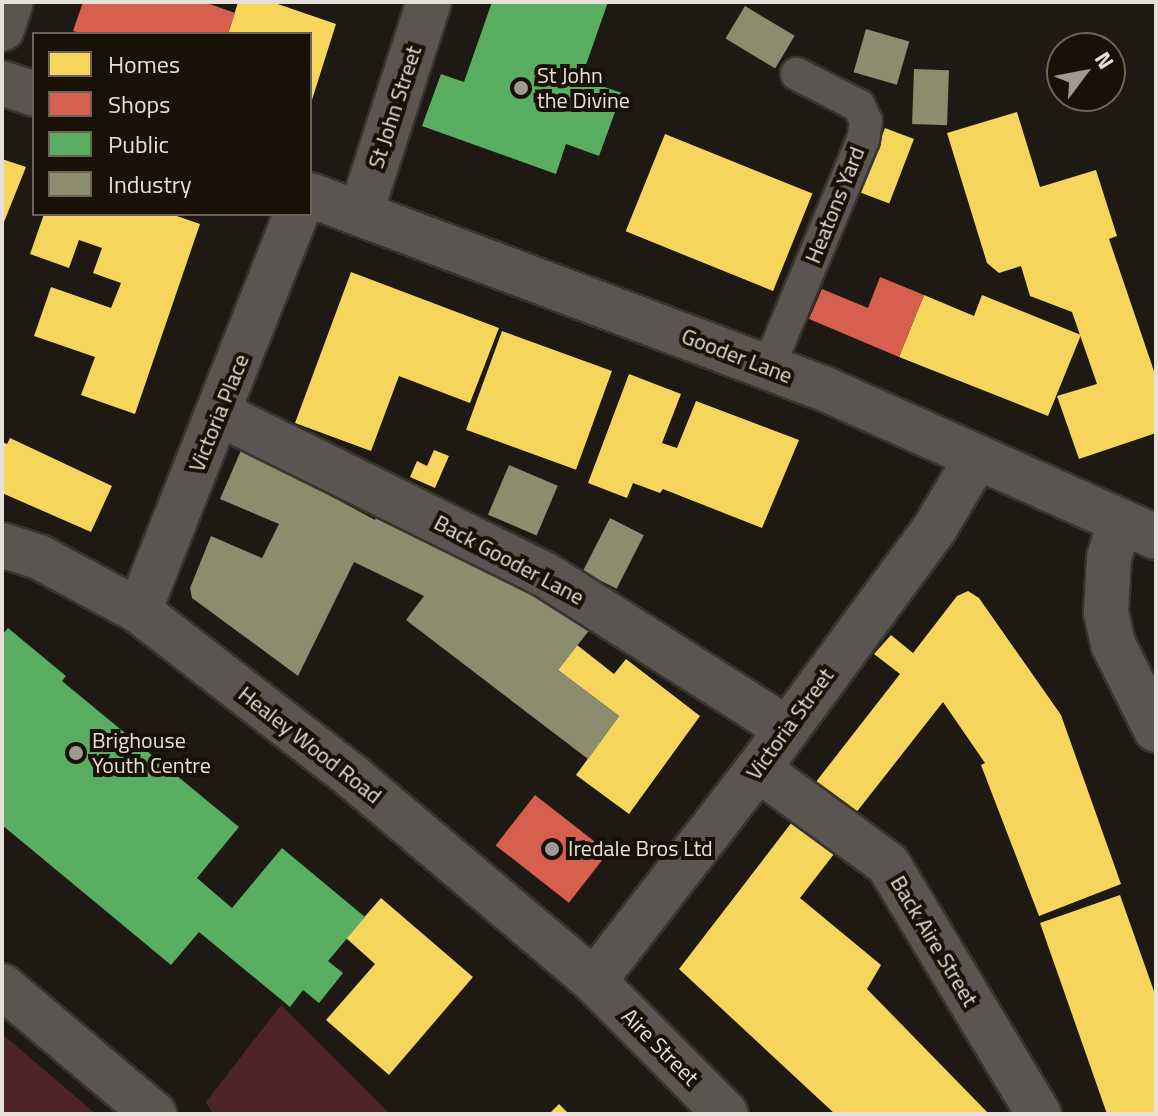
<!DOCTYPE html>
<style>
body{margin:0}
#map{position:relative;width:1158px;height:1116px;overflow:hidden;background:#1e1913;font-family:"Titillium Web",sans-serif}
div>[style]{position:absolute}
[style*='--x']{left:calc(var(--x)*1px);top:calc(var(--y)*1px);width:calc(var(--w)*1px);rotate:calc(var(--a)*1deg)}
.green>*{inset:0;background:#4e2425}
.homes>*{inset:0;background:#f6d55c;transform-origin:0 0}
.shops>*{inset:0;background:#d6604d;transform-origin:0 0}
.public>*{inset:0;background:#5aae61}
.industry>*{inset:0;background:#8c8c6e;transform-origin:0 0}
.roads{filter:drop-shadow(2px 0 #373430) drop-shadow(-2px 0 #373430) drop-shadow(0 2px #373430) drop-shadow(0 -2px #373430)}
.service>*{height:32px;margin:-16px;padding:0 16px;transform-origin:16px;border-radius:16px;background:#5a5550}
.minor>*{height:44px;margin:-22px;padding:0 22px;transform-origin:22px;border-radius:22px;background:#5a5550}
.tertiary>*{height:44px;margin:-22px;padding:0 22px;transform-origin:22px;border-radius:22px;background:#5a5550}
.dots>*{width:22px;height:22px;translate:-50% -50%;box-sizing:border-box;border:4px solid #191106;border-radius:50%}
span{translate:-50% -50%;white-space:nowrap;text-align:center;line-height:1.15;-webkit-text-stroke:8px #191106;paint-order:stroke}
.poi-label{font-size:22px;color:#e5e0d8}
.left{translate:0 -50%;text-align:left}
.street-label{font-size:22px;color:#e5e0d8}
.frame{position:absolute;inset:0;border:4px solid #e5e0d8;pointer-events:none}
.legend{position:absolute;left:32px;top:32px;width:280px;height:184px;box-sizing:border-box;background:#191106;border:2px solid #6b645a;margin:0;padding:10px 14px;list-style:none;font-size:24px;color:#e5e0d8}
.legend li{display:flex;align-items:center;gap:16px;height:40px}
.legend b{width:40px;border:2px solid #6b645a}
.north{position:absolute;left:1046px;top:32px;width:80px;height:80px;box-sizing:border-box;background:#191106;border:2px solid #6b645a;border-radius:50%;rotate:58deg;font-size:22px;font-weight:700;line-height:32px;text-align:center;color:#e5e0d8}
.north::after{content:'';display:block;margin:auto;width:28px;height:36px;background:#9f9a93;clip-path:polygon(50% 0,100% 100%,50% 72%,0 100%)}
</style>
<div id="map">
<div class="green">
<div style="clip-path:polygon(281px 1005px,390px 1114px,213px 1114px,206px 1102px)"></div>
<div style="clip-path:polygon(2px 1034px,96px 1114px,2px 1114px)"></div>
</div>
<div class="homes">
<div style="clip-path:polygon(238px 2px,272px 2px,336px 24px,311px 103px,310px 34px,228px 34px)"></div>
<div style="clip-path:polygon(1017px 112px,1040px 187px,1096px 170px,1117px 236px,1109px 239px,1156px 377px,1156px 433px,1079px 459px,1057px 396px,1097px 384px,1072px 312px,1030px 296px,1021px 266px,999px 273px,987px 263px,947px 133px)"></div>
<div style="left:885px;top:128px;width:31px;height:69px;rotate:21deg"></div>
<div style="left:665px;top:134px;width:159px;height:105px;rotate:22deg"></div>
<div style="clip-path:polygon(2px 159px,26px 167px,2px 227px)"></div>
<div style="clip-path:polygon(44px 214px,171px 214px,200px 224px,135px 414px,81px 395px,95px 357px,34px 336px,51px 287px,111px 308px,121px 283px,93px 273px,102px 248px,79px 240px,69px 268px,30px 254px)"></div>
<div style="clip-path:polygon(351px 272px,499px 328px,470px 403px,399px 376px,371px 451px,295px 423px)"></div>
<div style="clip-path:polygon(924px 295px,974px 316px,982px 295px,1081px 335px,1048px 416px,899px 357px)"></div>
<div style="left:502px;top:331px;width:117px;height:105px;rotate:20deg"></div>
<div style="clip-path:polygon(629px 374px,681px 394px,662px 443px,677px 448px,696px 401px,799px 440px,762px 528px,663px 489px,660px 493px,633px 483px,627px 498px,588px 483px)"></div>
<div style="clip-path:polygon(10px 438px,112px 486px,91px 532px,2px 493px,2px 442px,7px 444px)"></div>
<div style="clip-path:polygon(434px 450px,449px 456px,435px 488px,410px 477px,417px 461px,427px 466px)"></div>
<div style="clip-path:polygon(968px 591px,979px 598px,1061px 715px,1121px 884px,1039px 916px,981px 765px,985px 763px,943px 702px,848px 823px,808px 792px,900px 674px,874px 654px,891px 635px,913px 653px,957px 596px)"></div>
<div style="clip-path:polygon(577px 645px,614px 674px,626px 659px,700px 716px,629px 814px,576px 775px,619px 716px,558px 670px)"></div>
<div style="clip-path:polygon(792px 822px,834px 854px,800px 898px,881px 965px,867px 989px,989px 1114px,835px 1114px,679px 969px)"></div>
<div style="clip-path:polygon(1120px 895px,1156px 997px,1156px 1114px,1107px 1114px,1040px 923px)"></div>
<div style="clip-path:polygon(381px 898px,473px 977px,389px 1075px,326px 1020px,375px 964px,346px 938px)"></div>
<div style="clip-path:polygon(559px 1104px,569px 1114px,549px 1114px)"></div>
</div>
<div class="shops">
<div style="clip-path:polygon(83px 2px,204px 2px,235px 13px,228px 34px,83px 34px,73px 31px)"></div>
<div style="clip-path:polygon(880px 277px,924px 295px,899px 357px,809px 319px,822px 289px,868px 308px)"></div>
<div style="left:535px;top:795px;width:93px;height:64px;rotate:38deg"></div>
</div>
<div class="public">
<div style="clip-path:polygon(492px 2px,608px 2px,581px 79px,622px 93px,599px 156px,566px 144px,556px 174px,422px 126px,441px 74px,464px 82px)"></div>
<div style="clip-path:polygon(8px 628px,66px 676px,62px 681px,239px 827px,197px 878px,232px 908px,282px 848px,365px 917px,328px 961px,343px 973px,319px 1003px,303px 990px,290px 1007px,199px 932px,171px 965px,2px 825px,2px 635px)"></div>
</div>
<div class="industry">
<div style="left:745px;top:6px;width:58px;height:38px;rotate:31deg"></div>
<div style="left:866px;top:29px;width:45px;height:45px;rotate:16deg"></div>
<div style="left:914px;top:69px;width:35px;height:55px;rotate:2deg"></div>
<div style="clip-path:polygon(242px 448px,375px 520px,378px 514px,461px 555px,591px 628px,558px 670px,619px 716px,588px 759px,406px 620px,424px 596px,354px 562px,298px 676px,192px 598px,190px 588px,211px 536px,262px 558px,279px 524px,220px 499px)"></div>
<div style="left:509px;top:465px;width:53px;height:54px;rotate:23deg"></div>
<div style="left:610px;top:518px;width:38px;height:60px;rotate:27deg"></div>
</div>
<div class="roads">
<div class="service">
<div style="--x:768;--y:368;--w:247;--a:-67.4"></div>
<div style="--x:863;--y:140;--w:19;--a:-81"></div>
<div style="--x:866;--y:121;--w:17;--a:-115"></div>
<div style="--x:859;--y:106;--w:70;--a:-152.7"></div>
</div>
<div class="minor">
<div style="--x:2;--y:29;--w:28;--a:-72"></div>
<div style="--x:361;--y:212;--w:221;--a:-72.1"></div>
<div style="--x:220;--y:414;--w:361;--a:26.3"></div>
<div style="--x:544;--y:574;--w:287;--a:32.5"></div>
<div style="--x:1120;--y:522;--w:38;--a:107"></div>
<div style="--x:1109;--y:558;--w:55;--a:93.1"></div>
<div style="--x:1106;--y:613;--w:32;--a:77"></div>
<div style="--x:1113;--y:644;--w:96;--a:63.4"></div>
<div style="--x:2;--y:545;--w:39;--a:18"></div>
<div style="--x:39;--y:557;--w:114;--a:28.4"></div>
<div style="--x:139;--y:611;--w:272;--a:37.8"></div>
<div style="--x:354;--y:778;--w:314;--a:40.2"></div>
<div style="--x:594;--y:981;--w:187;--a:45.2"></div>
<div style="--x:139;--y:611;--w:427;--a:-68.4"></div>
<div style="--x:758;--y:769;--w:161;--a:36.2"></div>
<div style="--x:888;--y:864;--w:292;--a:58.9"></div>
<div style="--x:594;--y:981;--w:268;--a:-52.3"></div>
<div style="--x:758;--y:769;--w:299;--a:-53.7"></div>
<div style="--x:935;--y:528;--w:80;--a:-59.3"></div>
<div style="--x:2;--y:986;--w:199;--a:40.1"></div>
</div>
<div class="tertiary">
<div style="--x:2;--y:83;--w:34;--a:19"></div>
<div style="--x:310;--y:195;--w:550;--a:20.64"></div>
<div style="--x:825;--y:389;--w:363;--a:24.1"></div>
</div>
</div>
<div class="dots">
<div style="left:521px;top:88px;background:#9f9a93"></div>
<div style="left:76px;top:753px;background:#9f9a93"></div>
<div style="left:552px;top:849px;background:#9f9a93"></div>
</div>
<div class="poi-label">
<span class="left" style="left:537px;top:88px">St John<br>the Divine</span>
<span class="left" style="left:92px;top:753px">Brighouse<br>Youth Centre</span>
<span class="left" style="left:568px;top:849px">Iredale Bros Ltd</span>
</div>
<div class="street-label">
<span style="left:395px;top:107px;rotate:-72deg">St John Street</span>
<span style="left:835px;top:205px;rotate:-68deg">Heatons Yard</span>
<span style="left:737px;top:356px;rotate:21deg">Gooder Lane</span>
<span style="left:219px;top:413px;rotate:-68deg">Victoria Place</span>
<span style="left:509px;top:560px;rotate:28deg">Back Gooder Lane</span>
<span style="left:790px;top:724px;rotate:-54deg">Victoria Street</span>
<span style="left:310px;top:745px;rotate:38deg">Healey Wood Road</span>
<span style="left:934px;top:941px;rotate:59deg">Back Aire Street</span>
<span style="left:660px;top:1047px;rotate:45deg">Aire Street</span>
</div>
<div class="frame"></div>
<ul class="legend">
<li><b style="height:22px;background:#f6d55c"></b>Homes</li>
<li><b style="height:22px;background:#d6604d"></b>Shops</li>
<li><b style="height:22px;background:#5aae61"></b>Public</li>
<li><b style="height:22px;background:#8c8c6e"></b>Industry</li>
</ul>
<div class="north">N</div>
</div>
